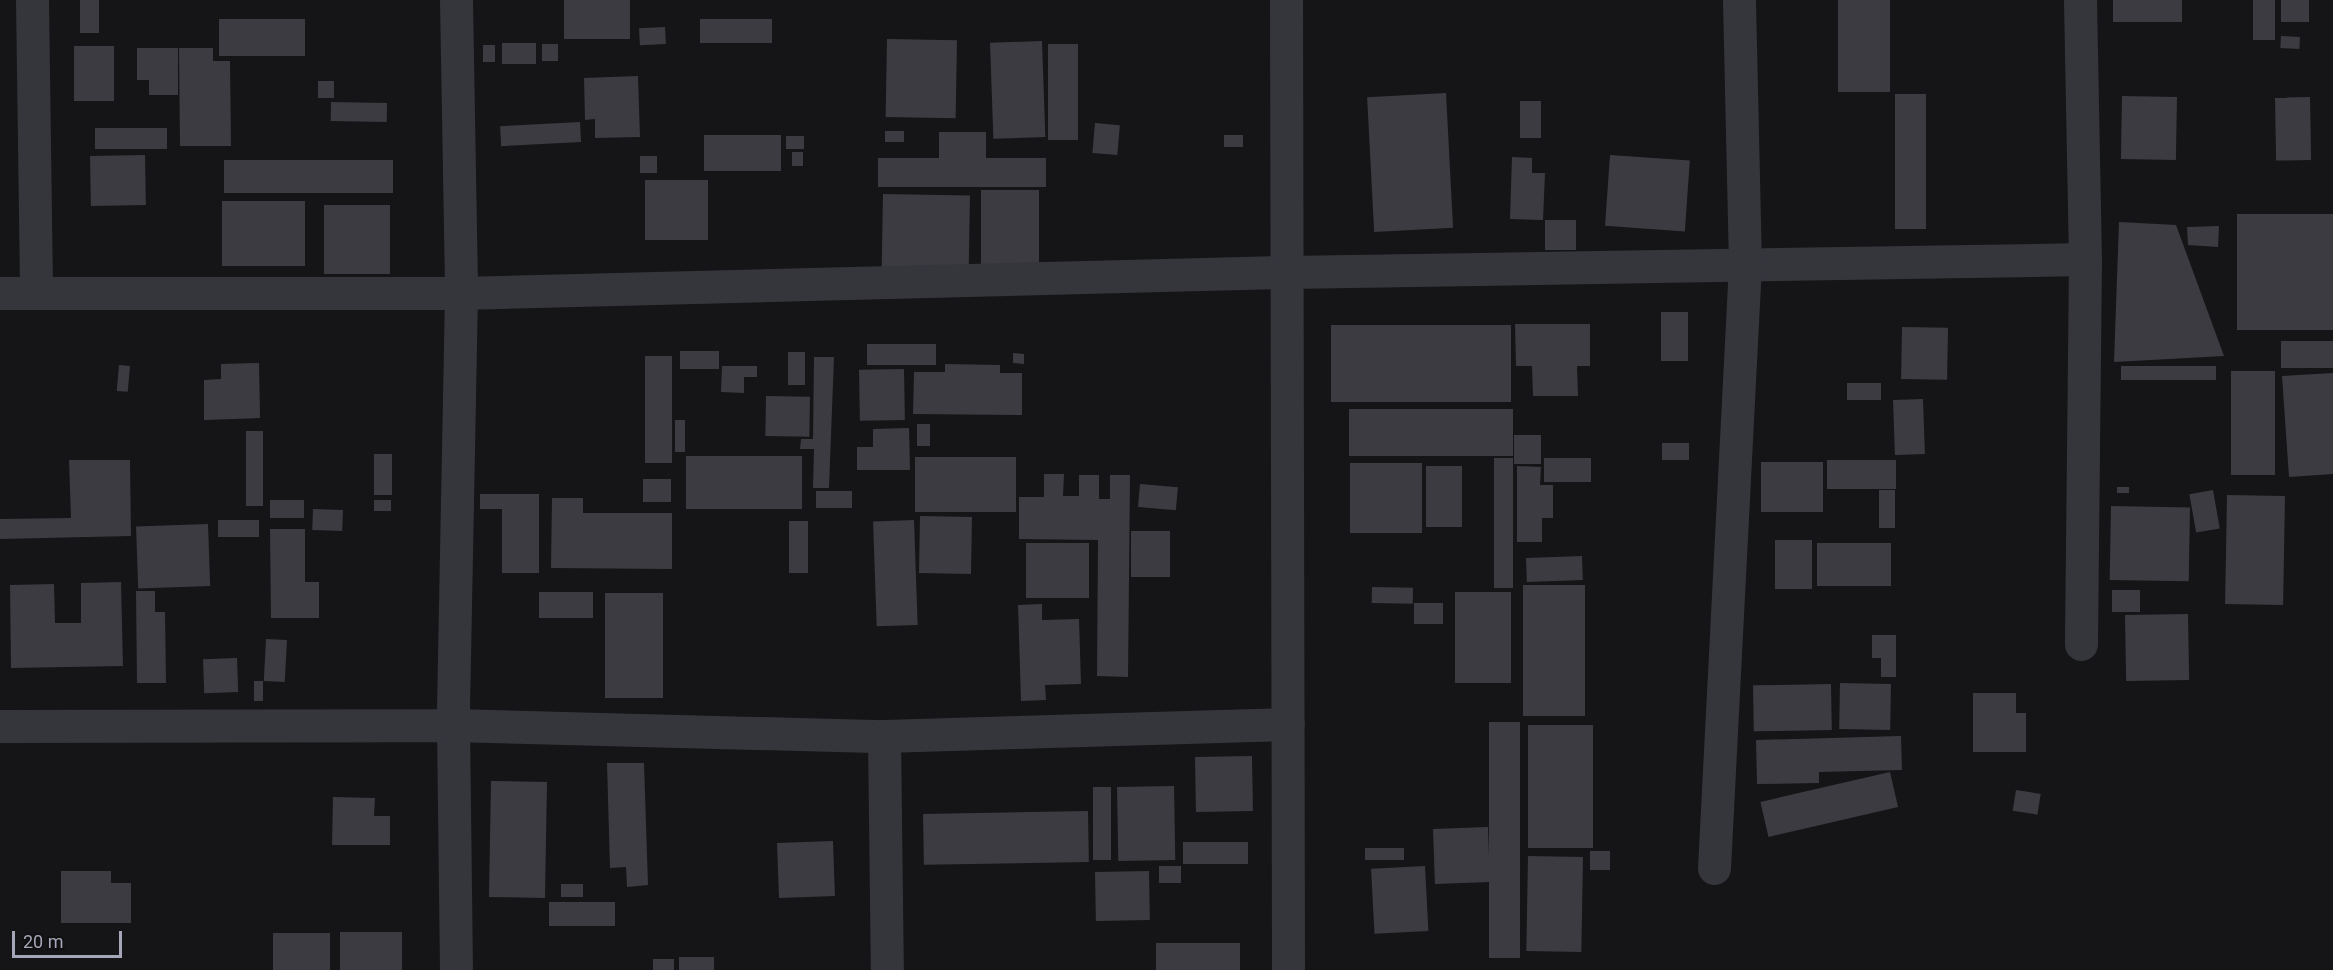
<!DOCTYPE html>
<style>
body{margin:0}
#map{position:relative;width:2333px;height:970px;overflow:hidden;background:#151517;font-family:Roboto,sans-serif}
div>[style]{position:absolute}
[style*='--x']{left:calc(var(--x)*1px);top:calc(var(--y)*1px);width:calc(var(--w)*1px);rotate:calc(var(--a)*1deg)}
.building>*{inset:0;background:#3c3b42;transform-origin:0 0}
.minor>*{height:33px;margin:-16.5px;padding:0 16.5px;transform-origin:16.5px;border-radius:16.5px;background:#35353c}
span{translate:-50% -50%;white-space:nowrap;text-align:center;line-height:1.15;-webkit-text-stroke:4.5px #101012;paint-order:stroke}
.scale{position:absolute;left:12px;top:931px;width:110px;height:27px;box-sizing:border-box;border:3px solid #a5a7b8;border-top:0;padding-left:8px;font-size:18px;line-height:21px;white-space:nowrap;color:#a5a7b8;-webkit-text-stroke:4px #101012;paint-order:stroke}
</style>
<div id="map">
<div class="building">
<div style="left:80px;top:0;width:19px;height:33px"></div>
<div style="left:564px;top:0;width:66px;height:39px"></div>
<div style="left:1838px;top:0;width:52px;height:92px"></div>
<div style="left:2113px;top:0;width:69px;height:22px"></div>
<div style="left:2253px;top:0;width:22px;height:40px"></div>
<div style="left:2281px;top:0;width:28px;height:22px"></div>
<div style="left:219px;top:19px;width:86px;height:37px"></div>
<div style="left:772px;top:19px;width:24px;height:72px;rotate:90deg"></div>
<div style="left:665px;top:27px;width:17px;height:26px;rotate:87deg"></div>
<div style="left:2281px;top:36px;width:19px;height:12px;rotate:3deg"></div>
<div style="left:887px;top:39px;width:70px;height:78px;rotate:1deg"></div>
<div style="left:1042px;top:41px;width:96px;height:52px;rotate:88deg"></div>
<div style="left:536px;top:43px;width:21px;height:34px;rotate:90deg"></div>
<div style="left:558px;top:44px;width:17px;height:16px;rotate:90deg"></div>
<div style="left:1048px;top:44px;width:30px;height:96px"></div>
<div style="left:483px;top:45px;width:12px;height:17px"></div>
<div style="left:74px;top:46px;width:40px;height:55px"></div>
<div style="clip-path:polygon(137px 48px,178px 48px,178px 95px,149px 95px,149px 80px,137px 80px)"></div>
<div style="clip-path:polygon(179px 48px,213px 48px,213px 61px,230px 61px,231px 146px,180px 146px)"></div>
<div style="clip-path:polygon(638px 76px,640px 137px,595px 138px,595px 119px,585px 120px,584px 78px)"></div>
<div style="left:318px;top:81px;width:16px;height:17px"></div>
<div style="left:1446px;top:93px;width:135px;height:79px;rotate:87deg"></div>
<div style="left:1895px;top:94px;width:31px;height:135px"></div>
<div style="left:2122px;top:96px;width:55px;height:63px;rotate:1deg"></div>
<div style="left:2310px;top:97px;width:63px;height:35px;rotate:89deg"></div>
<div style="left:1520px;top:101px;width:21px;height:37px"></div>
<div style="left:331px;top:102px;width:56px;height:19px;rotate:1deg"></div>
<div style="left:580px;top:122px;width:20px;height:80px;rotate:87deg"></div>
<div style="left:1095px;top:123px;width:25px;height:30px;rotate:5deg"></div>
<div style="left:95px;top:128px;width:72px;height:21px"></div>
<div style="left:885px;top:131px;width:19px;height:11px"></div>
<div style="clip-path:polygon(939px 132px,986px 132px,986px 158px,1046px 158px,1046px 187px,878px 187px,878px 158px,939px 158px)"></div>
<div style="left:704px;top:135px;width:77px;height:36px"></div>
<div style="left:1224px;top:135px;width:19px;height:12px"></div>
<div style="left:786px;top:136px;width:18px;height:13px"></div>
<div style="left:792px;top:152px;width:11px;height:14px"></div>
<div style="left:145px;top:155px;width:50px;height:55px;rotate:89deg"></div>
<div style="left:1610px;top:155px;width:80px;height:71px;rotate:4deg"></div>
<div style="left:640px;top:156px;width:17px;height:17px"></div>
<div style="clip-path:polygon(1512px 157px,1532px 158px,1532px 173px,1545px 173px,1543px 220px,1510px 219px)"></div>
<div style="left:224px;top:160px;width:169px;height:33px"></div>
<div style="left:645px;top:180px;width:63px;height:60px"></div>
<div style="left:981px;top:190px;width:58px;height:75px"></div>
<div style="left:883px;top:194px;width:87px;height:73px;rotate:1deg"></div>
<div style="left:222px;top:201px;width:83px;height:65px"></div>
<div style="left:324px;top:205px;width:66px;height:69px"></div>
<div style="left:2333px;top:214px;width:116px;height:96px;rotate:90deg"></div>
<div style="left:1545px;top:220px;width:31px;height:30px"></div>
<div style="clip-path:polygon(2119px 222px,2176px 225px,2224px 356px,2114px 362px)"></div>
<div style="clip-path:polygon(2219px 226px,2218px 247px,2188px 245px,2187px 227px)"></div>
<div style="left:1661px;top:312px;width:27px;height:49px"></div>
<div style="clip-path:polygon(1515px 324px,1590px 324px,1590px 366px,1577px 366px,1578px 396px,1533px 396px,1532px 366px,1516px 366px)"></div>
<div style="left:1331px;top:325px;width:180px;height:77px"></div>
<div style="left:1902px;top:327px;width:46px;height:52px;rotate:1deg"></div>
<div style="left:2281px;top:341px;width:52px;height:27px"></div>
<div style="left:867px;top:344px;width:69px;height:21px"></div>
<div style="left:680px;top:351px;width:39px;height:18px"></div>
<div style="left:788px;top:352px;width:17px;height:33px"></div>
<div style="clip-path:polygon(1013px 353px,1024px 354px,1024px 364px,1013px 363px)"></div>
<div style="left:645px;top:356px;width:27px;height:107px"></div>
<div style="clip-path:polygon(814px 357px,834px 357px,829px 488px,813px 488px,814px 449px,800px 449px,801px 439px,813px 439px)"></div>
<div style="clip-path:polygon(259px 363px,260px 418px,204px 420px,204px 380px,221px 379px,221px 364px)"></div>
<div style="clip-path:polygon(945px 364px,1000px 365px,1000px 373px,1022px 373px,1022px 415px,913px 414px,914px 372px,945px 372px)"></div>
<div style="left:119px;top:365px;width:11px;height:26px;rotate:5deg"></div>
<div style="clip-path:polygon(722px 366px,757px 366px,757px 377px,744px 377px,744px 393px,721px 392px)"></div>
<div style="left:2216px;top:366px;width:14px;height:95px;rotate:90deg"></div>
<div style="left:904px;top:369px;width:51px;height:45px;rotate:89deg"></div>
<div style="left:2231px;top:371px;width:44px;height:104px"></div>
<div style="clip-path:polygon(2333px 373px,2333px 474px,2289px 477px,2282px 376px)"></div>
<div style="left:1847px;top:383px;width:34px;height:17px"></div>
<div style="left:766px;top:396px;width:44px;height:40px;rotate:1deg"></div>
<div style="left:1923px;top:399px;width:55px;height:30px;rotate:88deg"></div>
<div style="left:1513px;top:409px;width:47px;height:164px;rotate:90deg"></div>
<div style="left:675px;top:420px;width:10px;height:32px"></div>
<div style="left:917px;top:424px;width:13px;height:22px"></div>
<div style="clip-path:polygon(909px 428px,910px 470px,857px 470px,857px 447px,873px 447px,873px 429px)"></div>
<div style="left:246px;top:431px;width:17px;height:75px"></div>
<div style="left:1514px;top:435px;width:27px;height:29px"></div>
<div style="left:1662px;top:443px;width:27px;height:17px"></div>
<div style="left:374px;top:454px;width:18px;height:41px"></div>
<div style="left:802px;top:456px;width:53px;height:116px;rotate:90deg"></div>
<div style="left:915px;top:457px;width:101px;height:55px"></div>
<div style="left:1494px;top:458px;width:19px;height:130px"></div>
<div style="left:1544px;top:458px;width:47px;height:24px"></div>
<div style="clip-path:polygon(69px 460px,130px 460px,131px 536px,0 539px,0 519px,71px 518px)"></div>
<div style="left:1827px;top:460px;width:69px;height:29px"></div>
<div style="left:1823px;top:462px;width:50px;height:62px;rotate:90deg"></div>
<div style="left:1422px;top:463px;width:70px;height:72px;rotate:90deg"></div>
<div style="left:1426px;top:466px;width:36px;height:61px"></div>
<div style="clip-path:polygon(1517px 466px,1541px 467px,1540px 485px,1553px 485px,1553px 518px,1542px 518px,1542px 542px,1517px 542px)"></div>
<div style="clip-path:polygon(1044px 474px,1064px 474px,1063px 496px,1079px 496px,1079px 475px,1099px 475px,1099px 499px,1110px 499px,1110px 475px,1130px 475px,1128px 677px,1097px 676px,1098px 540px,1019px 539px,1019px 497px,1044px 497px)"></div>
<div style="left:643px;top:479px;width:28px;height:23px"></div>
<div style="left:1140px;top:484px;width:38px;height:23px;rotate:5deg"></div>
<div style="left:2117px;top:487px;width:12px;height:6px"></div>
<div style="left:1879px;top:490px;width:16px;height:38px"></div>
<div style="left:2213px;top:490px;width:39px;height:24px;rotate:80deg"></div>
<div style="left:816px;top:491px;width:36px;height:17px"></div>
<div style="clip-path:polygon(480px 494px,539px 494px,539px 573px,502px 573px,502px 509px,480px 509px)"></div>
<div style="left:2227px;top:495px;width:58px;height:109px;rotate:1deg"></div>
<div style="clip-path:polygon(552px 498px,583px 498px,583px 513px,672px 513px,672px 569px,551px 568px)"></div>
<div style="left:270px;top:500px;width:34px;height:18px"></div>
<div style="left:374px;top:500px;width:17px;height:11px"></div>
<div style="left:2111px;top:506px;width:79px;height:74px;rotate:1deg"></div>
<div style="left:313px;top:509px;width:30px;height:21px;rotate:2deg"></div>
<div style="left:920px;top:516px;width:52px;height:57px;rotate:1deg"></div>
<div style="left:259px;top:520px;width:17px;height:41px;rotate:90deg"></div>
<div style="left:914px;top:520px;width:105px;height:41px;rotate:88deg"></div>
<div style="left:789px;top:521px;width:19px;height:52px"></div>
<div style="left:208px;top:524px;width:62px;height:72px;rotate:88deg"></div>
<div style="clip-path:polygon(270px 529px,305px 529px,305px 582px,319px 582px,319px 618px,271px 618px)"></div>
<div style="left:1131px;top:531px;width:39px;height:46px"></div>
<div style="left:1775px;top:540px;width:37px;height:49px"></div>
<div style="left:1026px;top:543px;width:63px;height:55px"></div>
<div style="left:1891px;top:543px;width:43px;height:74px;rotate:90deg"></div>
<div style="left:1582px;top:556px;width:24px;height:56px;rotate:88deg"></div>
<div style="clip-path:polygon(121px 582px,123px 666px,11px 668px,10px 585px,54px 584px,55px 623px,81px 623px,81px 583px)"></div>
<div style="left:1523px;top:585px;width:62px;height:131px"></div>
<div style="left:1372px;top:587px;width:41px;height:16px;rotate:1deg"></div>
<div style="left:2112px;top:590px;width:28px;height:22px"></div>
<div style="clip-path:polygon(136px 591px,155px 591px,155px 612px,165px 612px,166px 683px,137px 683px)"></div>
<div style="left:539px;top:592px;width:54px;height:26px"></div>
<div style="left:1455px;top:592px;width:56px;height:91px"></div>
<div style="left:605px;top:593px;width:58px;height:105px"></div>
<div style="left:1414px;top:603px;width:29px;height:21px"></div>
<div style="clip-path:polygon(1042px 604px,1042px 620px,1079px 619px,1081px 684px,1045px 685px,1046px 700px,1021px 701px,1018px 605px)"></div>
<div style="left:2188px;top:614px;width:66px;height:63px;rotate:89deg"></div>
<div style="clip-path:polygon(1872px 635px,1896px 635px,1896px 677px,1881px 677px,1881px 658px,1872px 658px)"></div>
<div style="left:266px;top:639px;width:21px;height:42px;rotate:3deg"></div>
<div style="left:237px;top:658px;width:34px;height:34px;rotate:88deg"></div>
<div style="left:254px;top:681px;width:9px;height:20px"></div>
<div style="left:1840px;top:683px;width:51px;height:46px;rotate:1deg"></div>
<div style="left:1831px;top:684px;width:46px;height:78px;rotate:89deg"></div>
<div style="clip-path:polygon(1973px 693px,2016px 693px,2016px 713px,2026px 713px,2026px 752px,1973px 752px)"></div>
<div style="left:1489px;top:722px;width:31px;height:236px"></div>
<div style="left:1528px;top:725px;width:65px;height:123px"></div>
<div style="clip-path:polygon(1901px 736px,1902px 770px,1819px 772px,1819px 783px,1757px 784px,1756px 740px)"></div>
<div style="left:1252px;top:756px;width:55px;height:57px;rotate:89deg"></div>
<div style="clip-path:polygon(607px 763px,644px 763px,648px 885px,627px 887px,626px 867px,610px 868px)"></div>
<div style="left:1890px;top:772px;width:36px;height:133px;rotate:77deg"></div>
<div style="left:491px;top:781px;width:56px;height:116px;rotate:1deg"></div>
<div style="left:1174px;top:786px;width:74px;height:57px;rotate:89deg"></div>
<div style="left:1093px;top:787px;width:18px;height:73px"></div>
<div style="left:2016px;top:790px;width:25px;height:21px;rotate:9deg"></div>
<div style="clip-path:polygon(333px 797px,375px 798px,374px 816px,390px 816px,390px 845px,332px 845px)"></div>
<div style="left:1088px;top:811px;width:51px;height:165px;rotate:89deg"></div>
<div style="left:1488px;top:827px;width:55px;height:55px;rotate:88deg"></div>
<div style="left:833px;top:841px;width:55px;height:56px;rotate:88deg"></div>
<div style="left:1248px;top:842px;width:22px;height:65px;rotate:90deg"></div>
<div style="left:1365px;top:848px;width:39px;height:12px"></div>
<div style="left:1590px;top:851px;width:20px;height:19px"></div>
<div style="left:1528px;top:856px;width:55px;height:95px;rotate:1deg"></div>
<div style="left:1159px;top:866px;width:22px;height:17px"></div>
<div style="left:1425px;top:866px;width:65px;height:54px;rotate:87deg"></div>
<div style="clip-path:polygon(61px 871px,111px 871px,111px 883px,131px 883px,131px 923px,61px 923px)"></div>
<div style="left:1149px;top:871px;width:49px;height:54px;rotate:89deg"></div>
<div style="left:561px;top:884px;width:22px;height:13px"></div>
<div style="left:549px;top:902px;width:66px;height:24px"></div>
<div style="left:402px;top:932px;width:38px;height:62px;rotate:90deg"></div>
<div style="left:273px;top:933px;width:57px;height:37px"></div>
<div style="left:1240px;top:943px;width:27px;height:84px;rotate:90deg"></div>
<div style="left:679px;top:957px;width:35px;height:13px"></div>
<div style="left:674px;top:959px;width:11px;height:21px;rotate:90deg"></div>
</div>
<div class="minor">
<div style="--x:32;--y:0;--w:293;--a:89.2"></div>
<div style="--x:456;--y:0;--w:293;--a:89"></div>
<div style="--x:461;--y:293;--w:432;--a:91.1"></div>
<div style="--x:453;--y:725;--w:245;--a:89.3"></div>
<div style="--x:1286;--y:0;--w:970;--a:89.88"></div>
<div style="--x:2080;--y:0;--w:259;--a:88.9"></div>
<div style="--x:2085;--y:259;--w:385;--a:90.6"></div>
<div style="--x:0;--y:293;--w:461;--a:0"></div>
<div style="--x:461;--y:293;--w:826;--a:-1.46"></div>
<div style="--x:1287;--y:272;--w:798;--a:-0.93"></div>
<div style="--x:0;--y:726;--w:453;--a:-0.1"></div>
<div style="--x:453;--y:725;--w:431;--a:1.5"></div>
<div style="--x:884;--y:736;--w:404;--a:-1.7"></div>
<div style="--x:884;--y:736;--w:234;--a:89.3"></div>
<div style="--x:1714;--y:868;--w:604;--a:-87.06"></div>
<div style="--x:1745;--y:265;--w:265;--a:-91.3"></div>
</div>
<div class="scale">20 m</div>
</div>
